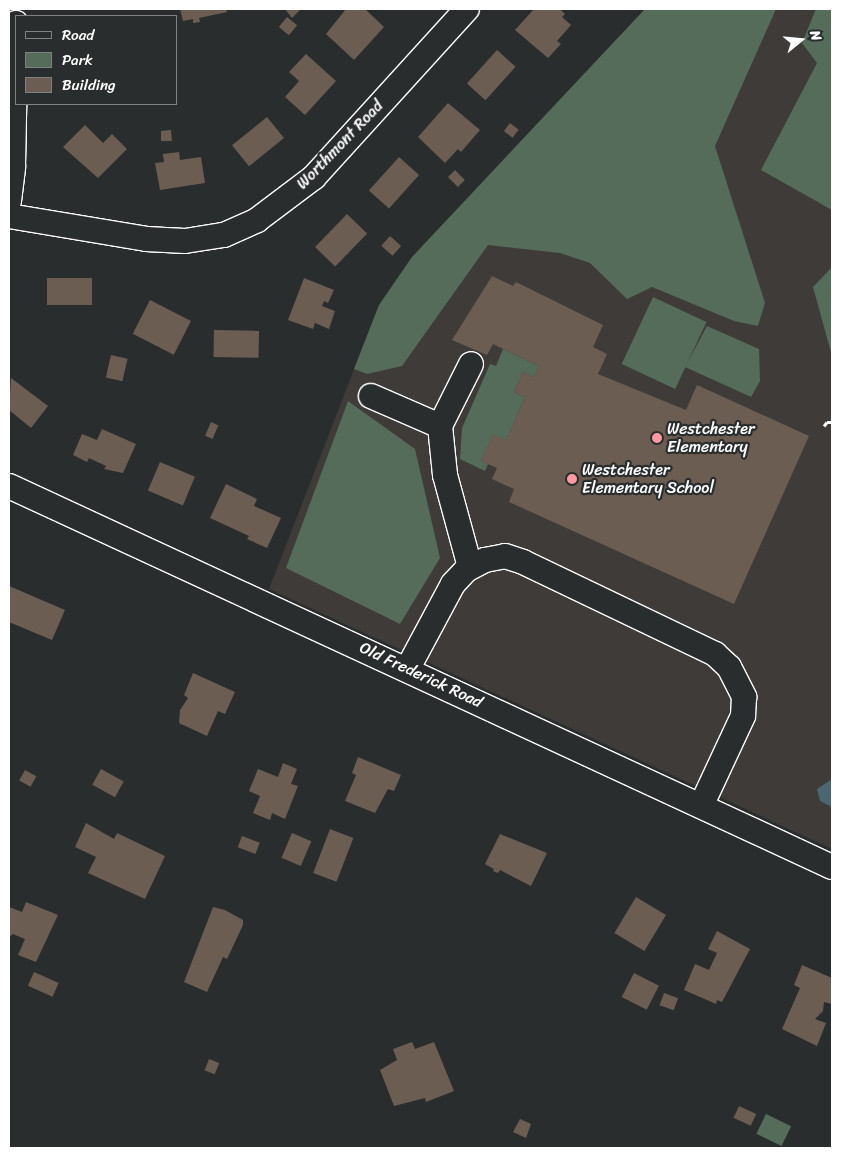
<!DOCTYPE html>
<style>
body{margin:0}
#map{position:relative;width:841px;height:1157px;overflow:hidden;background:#2a2d2e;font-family:Sriracha,sans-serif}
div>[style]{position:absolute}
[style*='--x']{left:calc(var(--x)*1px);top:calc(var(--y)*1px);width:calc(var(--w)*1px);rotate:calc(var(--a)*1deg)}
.built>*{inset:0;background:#3e3b39}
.green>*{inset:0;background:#546c59;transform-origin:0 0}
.water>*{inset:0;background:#4b6670}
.building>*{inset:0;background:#6b5d52;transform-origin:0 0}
.path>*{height:3px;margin-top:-1.5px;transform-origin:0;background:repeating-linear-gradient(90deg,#fff 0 5px,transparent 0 9px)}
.roads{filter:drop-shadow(1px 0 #fff) drop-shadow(-1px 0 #fff) drop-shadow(0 1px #fff) drop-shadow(0 -1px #fff)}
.minor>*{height:24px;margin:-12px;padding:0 12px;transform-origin:12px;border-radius:12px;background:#2a2d2e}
.dots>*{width:14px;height:14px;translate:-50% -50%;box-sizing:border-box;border:2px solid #2a2d2e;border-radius:50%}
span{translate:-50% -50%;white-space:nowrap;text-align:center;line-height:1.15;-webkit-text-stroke:4.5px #2a2d2e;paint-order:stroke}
.street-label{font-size:16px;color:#fff}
.poi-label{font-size:16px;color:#fff}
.left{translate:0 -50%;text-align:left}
.frame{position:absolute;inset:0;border:10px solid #fff;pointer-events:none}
.legend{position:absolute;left:15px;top:15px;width:162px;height:90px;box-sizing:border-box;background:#2a2d2e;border:1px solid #7f8182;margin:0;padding:6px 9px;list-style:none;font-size:15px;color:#fff}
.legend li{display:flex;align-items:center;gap:10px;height:25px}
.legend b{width:25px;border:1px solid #7f8182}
.north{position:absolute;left:776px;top:15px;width:50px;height:50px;-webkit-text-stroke:4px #2a2d2e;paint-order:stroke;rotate:73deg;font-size:14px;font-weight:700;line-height:20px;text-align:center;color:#fff}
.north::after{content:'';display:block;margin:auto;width:18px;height:22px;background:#fff;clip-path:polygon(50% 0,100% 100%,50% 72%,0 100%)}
</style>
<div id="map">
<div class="built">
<div style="clip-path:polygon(645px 9px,832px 9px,832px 849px,269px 589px,379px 305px,412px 257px)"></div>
</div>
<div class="green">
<div style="clip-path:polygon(645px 9px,776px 9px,715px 146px,765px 303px,758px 326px,734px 321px,652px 287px,627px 299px,590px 263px,560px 253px,488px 245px,402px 366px,367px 374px,354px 369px,379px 305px,412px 257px)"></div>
<div style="clip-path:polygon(816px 9px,832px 9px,832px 210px,761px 170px,817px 63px,802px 43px)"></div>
<div style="clip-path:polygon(832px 267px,832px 356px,813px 287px)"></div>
<div style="left:653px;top:297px;width:59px;height:74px;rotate:25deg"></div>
<div style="clip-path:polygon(707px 326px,759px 349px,760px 381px,751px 397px,685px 367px)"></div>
<div style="clip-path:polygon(503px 349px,539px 366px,534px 377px,523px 372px,514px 392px,525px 397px,506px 440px,493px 435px,481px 461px,488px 464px,485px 471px,460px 459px,462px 428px,490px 364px,496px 366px)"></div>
<div style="clip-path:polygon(348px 401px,415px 449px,440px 558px,400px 624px,286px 568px)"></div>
<div style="left:766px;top:1114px;width:28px;height:22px;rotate:26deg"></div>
</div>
<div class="water">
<div style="clip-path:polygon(832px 779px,832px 807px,820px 801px,817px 789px)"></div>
</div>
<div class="building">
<div style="clip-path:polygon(180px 9px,226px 9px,227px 12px,199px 18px,200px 22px,193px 23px,193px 19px,183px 21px)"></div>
<div style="clip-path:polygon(285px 9px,299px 9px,300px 10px,292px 18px)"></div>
<div style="clip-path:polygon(346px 9px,365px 9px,384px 27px,354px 60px,326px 34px)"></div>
<div style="clip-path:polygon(534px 9px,560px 9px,565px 14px,562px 17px,571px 25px,557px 41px,561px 44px,548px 58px,515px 30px)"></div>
<div style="left:287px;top:17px;width:13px;height:13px;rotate:39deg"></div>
<div style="left:497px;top:50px;width:25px;height:45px;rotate:42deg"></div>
<div style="clip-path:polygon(306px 54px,336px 81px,305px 115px,285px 97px,299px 81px,289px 72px)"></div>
<div style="clip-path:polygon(448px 103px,480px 130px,461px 152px,458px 149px,445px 163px,418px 137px)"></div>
<div style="left:267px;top:117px;width:27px;height:45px;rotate:51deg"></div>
<div style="left:510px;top:123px;width:11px;height:10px;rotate:38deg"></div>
<div style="clip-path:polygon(85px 125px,103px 143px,112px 134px,127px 149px,98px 178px,63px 147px)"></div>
<div style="clip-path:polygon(171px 130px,172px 141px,161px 141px,161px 131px)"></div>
<div style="clip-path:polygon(179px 152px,180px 160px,201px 157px,205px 183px,160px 190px,155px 163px,164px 162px,163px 154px)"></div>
<div style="left:399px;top:157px;width:27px;height:45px;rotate:42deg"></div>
<div style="left:455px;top:170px;width:14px;height:10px;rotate:45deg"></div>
<div style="left:347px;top:214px;width:28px;height:46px;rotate:44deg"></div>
<div style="left:390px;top:236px;width:15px;height:13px;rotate:42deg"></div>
<div style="clip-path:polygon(492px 276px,513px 286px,516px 282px,603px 325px,593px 347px,607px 354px,598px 374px,686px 410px,697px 385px,809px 436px,734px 604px,509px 502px,514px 489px,492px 479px,497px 468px,481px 461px,493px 434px,506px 440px,525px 397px,514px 392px,523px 372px,534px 377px,539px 366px,493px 344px,487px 355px,452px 340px)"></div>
<div style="left:47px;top:278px;width:45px;height:27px"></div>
<div style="clip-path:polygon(304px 278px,334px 290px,328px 303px,324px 301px,322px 306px,335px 311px,329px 329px,315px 323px,313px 329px,288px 320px)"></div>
<div style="left:150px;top:300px;width:46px;height:38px;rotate:27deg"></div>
<div style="left:214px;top:330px;width:45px;height:27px;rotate:1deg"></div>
<div style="left:111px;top:355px;width:17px;height:23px;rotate:13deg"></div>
<div style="clip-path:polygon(11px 378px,48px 406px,31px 428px,9px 410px)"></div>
<div style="left:211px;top:422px;width:8px;height:15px;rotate:23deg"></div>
<div style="clip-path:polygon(102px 429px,136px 444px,123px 473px,104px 469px,106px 466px,89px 458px,87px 462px,73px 455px,82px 434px,97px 440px)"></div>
<div style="left:160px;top:462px;width:38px;height:31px;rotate:23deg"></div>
<div style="clip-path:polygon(226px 484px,257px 499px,254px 506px,281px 518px,267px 548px,247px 539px,249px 536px,210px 518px)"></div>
<div style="clip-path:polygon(9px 586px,65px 610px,52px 640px,9px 622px)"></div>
<div style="clip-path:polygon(193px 673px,235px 692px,225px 714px,218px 711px,207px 736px,179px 723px,180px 710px,188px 698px,184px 695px)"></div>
<div style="clip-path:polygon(358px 757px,401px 775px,394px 791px,388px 789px,375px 813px,345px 801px,356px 775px,352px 773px)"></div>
<div style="clip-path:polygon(283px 763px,297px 769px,291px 784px,298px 786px,285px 819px,272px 813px,270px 820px,253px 813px,260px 796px,249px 791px,258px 769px,278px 777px)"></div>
<div style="left:101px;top:769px;width:26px;height:18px;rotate:29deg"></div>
<div style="left:25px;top:770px;width:13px;height:12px;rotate:29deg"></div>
<div style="clip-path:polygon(86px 823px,114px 839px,117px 833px,165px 856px,145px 899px,88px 873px,96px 857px,75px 847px)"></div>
<div style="left:330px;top:829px;width:25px;height:47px;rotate:21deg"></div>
<div style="left:292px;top:833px;width:21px;height:27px;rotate:23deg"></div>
<div style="clip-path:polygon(500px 834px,547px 853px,531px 886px,500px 870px,498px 873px,493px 871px,494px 869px,485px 864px)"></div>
<div style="left:242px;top:836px;width:19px;height:12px;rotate:21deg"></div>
<div style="left:636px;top:897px;width:35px;height:42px;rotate:31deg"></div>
<div style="clip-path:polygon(26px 902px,58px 915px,36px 962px,18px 955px,25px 939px,13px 934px,9px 937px,9px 907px,22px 912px)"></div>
<div style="clip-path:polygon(213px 907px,225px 910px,243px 920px,243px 925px,227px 959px,223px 957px,207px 992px,184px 982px)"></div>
<div style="clip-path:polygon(717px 931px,750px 949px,722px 1002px,717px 1000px,716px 1004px,684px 990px,695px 964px,709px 970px,717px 953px,708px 949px)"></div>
<div style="clip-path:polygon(802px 965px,832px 978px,832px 1004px,824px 1002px,823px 1011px,815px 1019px,826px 1023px,817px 1046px,782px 1029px,800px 988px,794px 985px)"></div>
<div style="left:34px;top:972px;width:27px;height:15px;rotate:24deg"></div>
<div style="left:634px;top:973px;width:28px;height:27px;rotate:27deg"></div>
<div style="left:664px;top:993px;width:15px;height:13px;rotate:20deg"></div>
<div style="clip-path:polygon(412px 1042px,415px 1049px,434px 1042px,454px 1091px,426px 1102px,425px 1098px,394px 1106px,380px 1070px,397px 1060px,393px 1049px)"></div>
<div style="left:209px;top:1059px;width:11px;height:12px;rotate:22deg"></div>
<div style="left:739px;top:1106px;width:19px;height:13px;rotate:25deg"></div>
<div style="clip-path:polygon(520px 1119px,531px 1124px,526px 1138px,513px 1132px)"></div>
</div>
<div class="path">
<div style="--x:824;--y:426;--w:5;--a:-53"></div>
<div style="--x:827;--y:422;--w:5;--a:0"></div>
</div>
<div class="roads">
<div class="minor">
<div style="--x:9;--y:201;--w:35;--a:-83"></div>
<div style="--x:13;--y:166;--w:143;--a:-88.8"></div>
<div style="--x:9;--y:216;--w:139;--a:9.5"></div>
<div style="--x:146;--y:239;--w:39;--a:3"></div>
<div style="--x:185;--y:241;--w:39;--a:-9"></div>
<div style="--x:224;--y:235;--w:36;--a:-24"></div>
<div style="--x:257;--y:220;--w:71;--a:-37"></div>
<div style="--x:314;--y:177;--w:227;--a:-47.7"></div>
<div style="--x:371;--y:396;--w:75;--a:23.5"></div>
<div style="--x:9;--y:486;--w:907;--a:24.84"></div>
<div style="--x:470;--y:567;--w:95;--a:-105.2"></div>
<div style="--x:445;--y:475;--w:49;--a:-95.8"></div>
<div style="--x:440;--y:426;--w:69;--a:-63.4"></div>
<div style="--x:408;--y:668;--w:95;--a:-61.8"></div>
<div style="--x:453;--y:584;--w:19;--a:-47"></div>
<div style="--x:466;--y:570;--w:21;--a:-28"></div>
<div style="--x:485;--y:560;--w:20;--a:-11"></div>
<div style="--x:505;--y:556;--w:19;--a:18"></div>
<div style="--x:523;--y:562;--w:213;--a:25.6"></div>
<div style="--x:715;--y:654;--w:19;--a:43"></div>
<div style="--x:729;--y:667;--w:34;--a:63"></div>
<div style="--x:744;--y:697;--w:19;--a:93"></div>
<div style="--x:743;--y:716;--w:99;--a:115"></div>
</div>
</div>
<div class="dots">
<div style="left:657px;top:438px;background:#ff9aa2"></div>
<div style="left:572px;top:479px;background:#ff9aa2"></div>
</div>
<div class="street-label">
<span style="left:340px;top:145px;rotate:-46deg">Worthmont Road</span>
<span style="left:421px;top:675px;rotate:25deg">Old Frederick Road</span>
</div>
<div class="poi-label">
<span class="left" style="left:667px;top:438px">Westchester<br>Elementary</span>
<span class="left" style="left:582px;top:479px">Westchester<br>Elementary School</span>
</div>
<div class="frame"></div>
<ul class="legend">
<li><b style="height:6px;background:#2a2d2e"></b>Road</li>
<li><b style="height:14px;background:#546c59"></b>Park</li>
<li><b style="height:14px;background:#6b5d52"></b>Building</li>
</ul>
<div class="north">N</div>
</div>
